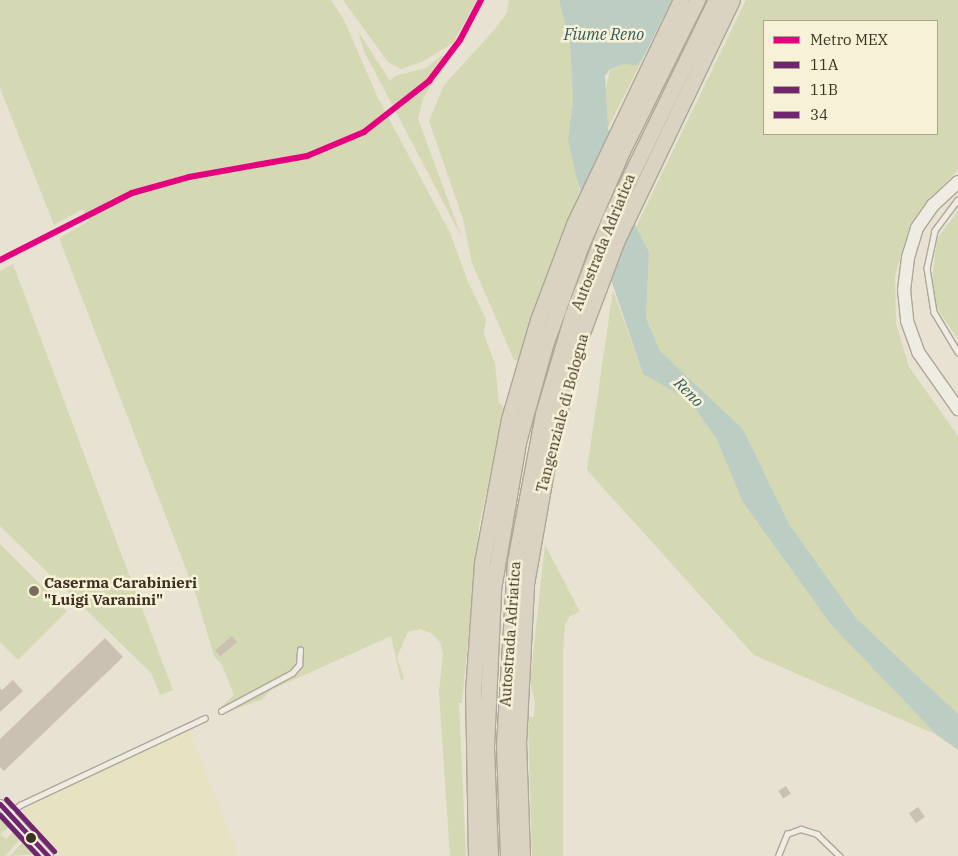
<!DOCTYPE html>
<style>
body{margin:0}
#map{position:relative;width:958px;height:856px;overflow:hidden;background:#e7e2d1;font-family:"IBM Plex Serif",serif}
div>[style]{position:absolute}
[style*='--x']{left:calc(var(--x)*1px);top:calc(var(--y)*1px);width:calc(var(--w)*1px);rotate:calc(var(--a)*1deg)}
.farmland>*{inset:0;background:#e6e2c2}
.green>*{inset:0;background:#d4d8b3}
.water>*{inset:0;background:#bccdc4}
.building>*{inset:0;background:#cbc1b2;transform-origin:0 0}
.roads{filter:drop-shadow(1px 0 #ada799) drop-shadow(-1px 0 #ada799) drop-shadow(0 1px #ada799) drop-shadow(0 -1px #ada799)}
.lane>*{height:4.5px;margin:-2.25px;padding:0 2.25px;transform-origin:2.25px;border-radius:2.25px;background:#efece3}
.street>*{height:9px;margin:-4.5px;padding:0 4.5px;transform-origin:4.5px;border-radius:4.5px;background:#efece3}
.secondary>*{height:12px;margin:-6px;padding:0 6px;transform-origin:6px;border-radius:6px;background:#efece3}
.highway>*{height:15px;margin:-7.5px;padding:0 7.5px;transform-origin:7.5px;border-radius:7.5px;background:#dad3c2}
.bus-1>*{height:5px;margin:-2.5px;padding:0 2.5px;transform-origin:2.5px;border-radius:2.5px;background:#70266f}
.bus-2>*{height:5px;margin:-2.5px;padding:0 2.5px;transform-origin:2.5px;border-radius:2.5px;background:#70266f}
.bus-3>*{height:5px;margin:-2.5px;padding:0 2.5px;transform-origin:2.5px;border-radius:2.5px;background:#70266f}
.metro-1>*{height:6px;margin:-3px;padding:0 3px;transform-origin:3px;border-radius:3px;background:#e5007d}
.dots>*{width:14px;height:14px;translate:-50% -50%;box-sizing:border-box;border:2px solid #f7f1d8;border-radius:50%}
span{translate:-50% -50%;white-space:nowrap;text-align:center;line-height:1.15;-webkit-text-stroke:5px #f7f1d8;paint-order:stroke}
.street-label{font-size:15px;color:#3d3020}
.poi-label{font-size:15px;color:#3d3020;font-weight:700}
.left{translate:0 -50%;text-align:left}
.water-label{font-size:16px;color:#2f5c5d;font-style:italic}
.legend{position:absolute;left:763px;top:20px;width:175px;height:115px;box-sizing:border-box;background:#f7f1d8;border:1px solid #ada48e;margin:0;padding:6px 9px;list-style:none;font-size:15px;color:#3d3020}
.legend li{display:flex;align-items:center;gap:10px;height:25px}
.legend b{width:25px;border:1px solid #ada48e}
</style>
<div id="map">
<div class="farmland">
<div style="clip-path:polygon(188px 729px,194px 734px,191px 736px,238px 856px,62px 856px,54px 852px,23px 818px,24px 810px,33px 804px)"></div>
</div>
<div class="green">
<div style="clip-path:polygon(0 0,331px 0,344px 20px,378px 98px,450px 233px,468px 282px,486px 319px,484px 334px,495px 364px,499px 403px,505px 408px,479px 526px,462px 703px,459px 703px,466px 856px,450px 856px,439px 692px,443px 654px,440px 642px,431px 633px,420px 629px,408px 632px,397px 657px,404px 678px,401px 681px,391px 636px,271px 690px,263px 699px,222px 714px,220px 708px,234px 695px,222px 665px,214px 656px,196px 595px,59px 238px,89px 221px,83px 209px,54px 225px,0 88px)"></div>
<div style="clip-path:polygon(343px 0,477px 0,453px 43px,422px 62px,401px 69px,388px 62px)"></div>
<div style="clip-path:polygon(509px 0,559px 0,570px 44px,573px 101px,568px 139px,580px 191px,553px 256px,518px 360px,514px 360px,472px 263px,463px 219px,429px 121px,444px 85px,495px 29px,507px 13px)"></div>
<div style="clip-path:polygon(evenodd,746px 0,958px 0,958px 170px,924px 204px,910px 225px,895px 276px,896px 324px,909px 367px,958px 436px,958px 714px,856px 618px,789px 524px,743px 429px,660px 351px,646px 318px,649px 252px,636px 227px,746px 0,764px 21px,937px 21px,937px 134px,764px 134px,764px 21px)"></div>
<div style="clip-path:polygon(358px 31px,390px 81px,395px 76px,426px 68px,441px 56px,451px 57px,423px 98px,418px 119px,462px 238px,364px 51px)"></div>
<div style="clip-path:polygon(643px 58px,608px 128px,604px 98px,610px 69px)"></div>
<div style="clip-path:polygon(958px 211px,958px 339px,936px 307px,932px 281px,937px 239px)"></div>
<div style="clip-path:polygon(13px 264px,119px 548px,173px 690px,160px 695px,151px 673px,0 526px,0 271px)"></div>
<div style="clip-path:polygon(613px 290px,643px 374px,689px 400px,716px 438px,743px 501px,832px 626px,937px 735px,754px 655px,587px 470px)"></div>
<div style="clip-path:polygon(0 544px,67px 611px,18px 660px,0 642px)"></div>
<div style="clip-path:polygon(545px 545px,580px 612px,570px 616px,565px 624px,563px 651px,563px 856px,532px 856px,528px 717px,534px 717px,535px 702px,530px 682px)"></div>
<div style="clip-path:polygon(0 818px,9px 827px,0 834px,6px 839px,13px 832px,20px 839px,5px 856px,0 856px)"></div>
<div style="clip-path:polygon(22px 843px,34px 854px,11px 856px,11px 855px)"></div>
</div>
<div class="water">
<div style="clip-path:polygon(559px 0,672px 0,643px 58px,636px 65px,624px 64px,610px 69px,605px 76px,608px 128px,636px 227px,649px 252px,646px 318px,660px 351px,743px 429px,789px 524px,856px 618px,958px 714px,958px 750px,937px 735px,832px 626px,743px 502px,716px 438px,689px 400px,643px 374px,576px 176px,568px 139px,573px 101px,570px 44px)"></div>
</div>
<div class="building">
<div style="left:232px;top:636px;width:8px;height:22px;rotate:50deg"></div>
<div style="clip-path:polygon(105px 638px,123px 657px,4px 771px,0 767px,0 739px)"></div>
<div style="clip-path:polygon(13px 680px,23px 691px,0 712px,0 688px,2px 690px)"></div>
<div style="left:786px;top:786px;width:9px;height:9px;rotate:58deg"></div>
<div style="left:918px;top:807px;width:12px;height:11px;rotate:55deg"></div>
</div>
<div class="roads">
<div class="lane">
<div style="--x:958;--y:200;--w:39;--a:127"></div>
<div style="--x:935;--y:231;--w:38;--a:102"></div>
<div style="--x:927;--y:268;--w:45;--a:81"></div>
<div style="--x:934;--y:312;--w:47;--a:59"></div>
<div style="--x:221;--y:711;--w:81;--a:-28.2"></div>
<div style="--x:292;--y:673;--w:11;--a:-49"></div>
<div style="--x:299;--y:665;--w:15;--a:-86"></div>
<div style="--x:9;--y:813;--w:14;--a:-36"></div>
<div style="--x:20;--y:805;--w:204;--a:-25.2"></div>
<div style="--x:778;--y:856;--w:24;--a:-68"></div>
<div style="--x:787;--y:834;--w:15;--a:-20"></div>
<div style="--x:801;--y:829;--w:17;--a:17"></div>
<div style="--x:817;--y:834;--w:32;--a:44"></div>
</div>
<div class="street">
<div style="--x:0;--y:804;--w:71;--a:47.3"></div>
</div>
<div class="secondary">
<div style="--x:958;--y:182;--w:34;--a:137"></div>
<div style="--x:933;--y:205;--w:28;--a:125"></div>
<div style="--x:917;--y:228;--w:31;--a:107"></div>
<div style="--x:908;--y:258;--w:32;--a:97"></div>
<div style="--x:904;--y:290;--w:31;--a:84"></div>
<div style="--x:907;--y:321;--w:33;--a:70"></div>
<div style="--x:918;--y:352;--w:70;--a:54.9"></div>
</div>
<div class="highway">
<div style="--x:476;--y:856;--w:164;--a:-91"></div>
<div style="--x:473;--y:692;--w:129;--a:-86"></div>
<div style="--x:482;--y:563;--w:147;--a:-79.4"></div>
<div style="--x:509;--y:419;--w:103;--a:-73.7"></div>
<div style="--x:538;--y:320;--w:103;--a:-69.4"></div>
<div style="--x:574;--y:224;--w:248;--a:-64.5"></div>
<div style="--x:490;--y:856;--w:110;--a:-92.1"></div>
<div style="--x:486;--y:746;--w:157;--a:-87.4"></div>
<div style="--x:493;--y:589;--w:149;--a:-80.3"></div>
<div style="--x:518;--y:442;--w:104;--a:-74.4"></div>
<div style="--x:546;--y:342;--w:103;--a:-70.2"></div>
<div style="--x:581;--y:245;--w:103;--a:-66.4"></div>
<div style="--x:622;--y:151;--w:169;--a:-63.6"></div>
<div style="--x:508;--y:856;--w:111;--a:-92.1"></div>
<div style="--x:504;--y:745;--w:184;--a:-86.6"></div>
<div style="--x:515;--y:561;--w:150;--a:-79.2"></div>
<div style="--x:543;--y:414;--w:102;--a:-73.5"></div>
<div style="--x:572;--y:316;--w:103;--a:-68.9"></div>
<div style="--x:609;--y:220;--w:245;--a:-64.1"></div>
<div style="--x:522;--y:856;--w:113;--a:-92"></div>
<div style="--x:518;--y:743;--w:159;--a:-87.1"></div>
<div style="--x:526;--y:584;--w:149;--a:-80"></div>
<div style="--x:552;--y:437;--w:103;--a:-74.2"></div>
<div style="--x:580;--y:338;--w:103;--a:-69.4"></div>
<div style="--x:616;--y:242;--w:268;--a:-64.4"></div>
</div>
</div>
<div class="bus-1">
<div style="--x:0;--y:804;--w:71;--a:47.3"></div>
</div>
<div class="bus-2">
<div style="--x:0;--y:815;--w:56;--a:47.2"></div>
</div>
<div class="bus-3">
<div style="--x:6;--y:799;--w:71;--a:47.3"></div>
</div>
<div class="metro-1">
<div style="--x:0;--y:260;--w:148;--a:-26.9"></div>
<div style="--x:132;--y:193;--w:59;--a:-15.7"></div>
<div style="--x:189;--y:177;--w:120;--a:-10.1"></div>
<div style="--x:307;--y:156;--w:62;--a:-22.8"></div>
<div style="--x:364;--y:132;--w:83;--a:-38.1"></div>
<div style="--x:429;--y:81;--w:51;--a:-52.9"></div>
<div style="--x:460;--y:40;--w:45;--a:-62.3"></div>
</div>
<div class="dots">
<div style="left:34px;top:591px;background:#786e5e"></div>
<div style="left:31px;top:838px;background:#3d3020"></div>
</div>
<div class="street-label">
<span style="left:603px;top:242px;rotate:-68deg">Autostrada Adriatica</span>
<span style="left:562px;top:413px;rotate:-75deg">Tangenziale di Bologna</span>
<span style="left:510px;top:634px;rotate:-86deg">Autostrada Adriatica</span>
</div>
<div class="poi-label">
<span class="left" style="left:44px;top:591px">Caserma Carabinieri<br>"Luigi Varanini"</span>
</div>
<div class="water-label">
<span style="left:604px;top:34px">Fiume Reno</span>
<span style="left:689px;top:392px;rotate:45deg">Reno</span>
</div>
<ul class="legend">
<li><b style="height:6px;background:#e5007d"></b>Metro MEX</li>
<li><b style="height:6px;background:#70266f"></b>11A</li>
<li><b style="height:6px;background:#70266f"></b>11B</li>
<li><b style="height:6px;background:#70266f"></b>34</li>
</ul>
</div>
